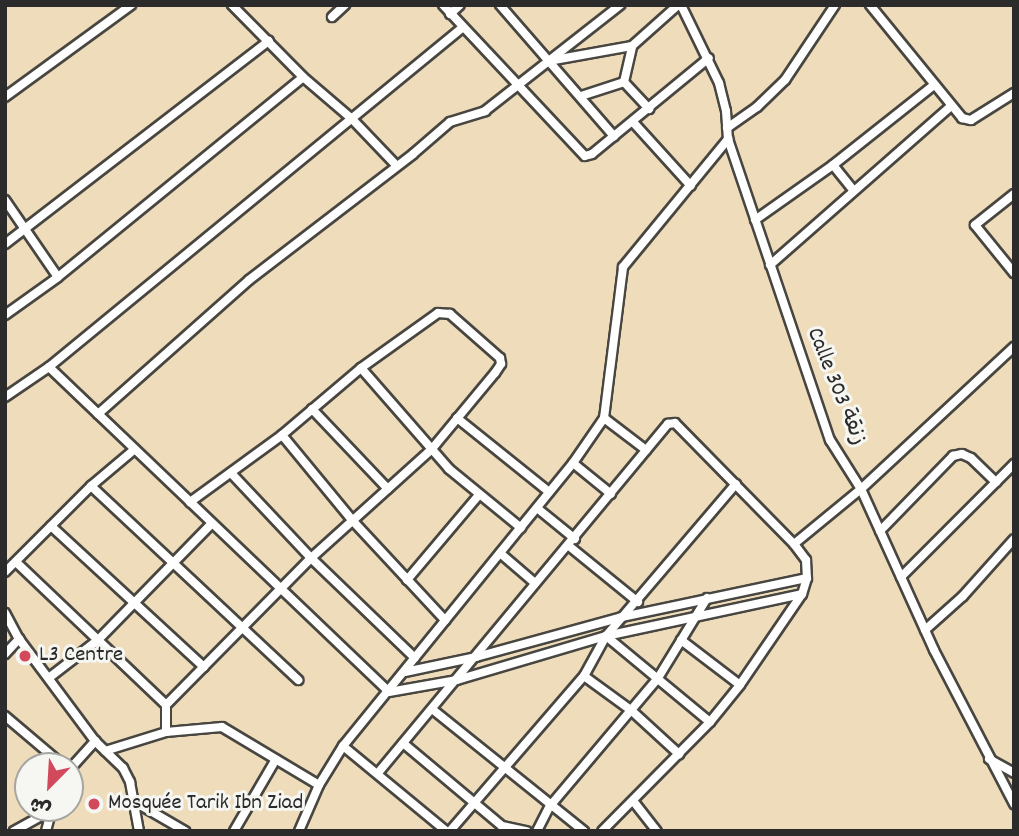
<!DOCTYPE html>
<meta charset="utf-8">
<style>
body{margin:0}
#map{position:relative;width:1019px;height:836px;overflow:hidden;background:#efdcbb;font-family:Dekko,"Playpen Sans Arabic",sans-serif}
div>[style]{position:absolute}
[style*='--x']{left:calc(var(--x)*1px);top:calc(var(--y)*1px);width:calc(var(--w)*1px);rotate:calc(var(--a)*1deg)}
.roads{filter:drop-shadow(2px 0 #484641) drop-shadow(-2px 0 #484641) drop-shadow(0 2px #484641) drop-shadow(0 -2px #484641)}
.minor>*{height:8px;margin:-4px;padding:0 4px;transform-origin:4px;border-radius:4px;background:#fff}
.dots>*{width:19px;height:19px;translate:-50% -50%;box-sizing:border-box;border:4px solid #f6f6f2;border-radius:50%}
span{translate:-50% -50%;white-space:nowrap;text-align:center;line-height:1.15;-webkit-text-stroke:6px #f6f6f2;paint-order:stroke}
.street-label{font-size:23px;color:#2b2b2b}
.poi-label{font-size:23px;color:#2b2b2b}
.left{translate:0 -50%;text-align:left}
.frame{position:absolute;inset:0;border:7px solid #2b2b2b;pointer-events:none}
.north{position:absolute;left:14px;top:752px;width:70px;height:70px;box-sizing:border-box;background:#f6f6f2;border:2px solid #a5a5a2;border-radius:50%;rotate:204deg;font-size:19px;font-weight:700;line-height:28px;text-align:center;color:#2b2b2b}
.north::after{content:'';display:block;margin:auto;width:24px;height:32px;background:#d1495b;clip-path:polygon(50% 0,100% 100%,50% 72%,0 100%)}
</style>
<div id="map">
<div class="roads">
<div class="minor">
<div style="--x:232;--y:5;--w:101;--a:45.4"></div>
<div style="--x:303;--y:77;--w:65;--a:40.6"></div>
<div style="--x:352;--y:119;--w:64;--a:46.3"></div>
<div style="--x:443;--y:5;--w:207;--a:46.8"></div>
<div style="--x:585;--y:156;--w:7;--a:-16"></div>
<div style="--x:592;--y:154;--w:151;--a:-39.4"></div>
<div style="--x:500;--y:5;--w:174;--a:49"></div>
<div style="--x:681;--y:5;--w:87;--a:64"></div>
<div style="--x:719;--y:83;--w:29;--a:76"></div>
<div style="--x:726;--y:111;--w:28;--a:86"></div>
<div style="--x:728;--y:139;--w:318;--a:71.3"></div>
<div style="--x:830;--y:440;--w:58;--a:57.7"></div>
<div style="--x:861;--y:489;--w:177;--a:65.6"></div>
<div style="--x:934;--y:650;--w:174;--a:62.5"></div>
<div style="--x:870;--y:5;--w:146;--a:50.8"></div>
<div style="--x:962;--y:118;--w:9;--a:13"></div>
<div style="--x:971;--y:120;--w:51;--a:-32.1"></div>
<div style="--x:450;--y:14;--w:13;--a:-42"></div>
<div style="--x:332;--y:17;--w:18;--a:-43"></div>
<div style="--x:554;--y:60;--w:79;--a:-10.2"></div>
<div style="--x:632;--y:46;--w:62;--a:-41.7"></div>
<div style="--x:624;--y:82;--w:37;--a:-77"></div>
<div style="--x:624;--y:82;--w:37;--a:47"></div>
<div style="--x:581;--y:96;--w:45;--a:-18"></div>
<div style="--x:5;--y:97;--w:156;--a:-36.1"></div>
<div style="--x:633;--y:122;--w:86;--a:47.8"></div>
<div style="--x:727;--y:128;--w:37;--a:-35"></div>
<div style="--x:757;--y:107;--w:39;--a:-44"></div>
<div style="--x:785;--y:80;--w:90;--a:-56.3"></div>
<div style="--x:833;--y:165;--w:33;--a:51"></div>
<div style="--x:1014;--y:194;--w:50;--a:141.5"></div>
<div style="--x:975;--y:225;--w:62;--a:50.9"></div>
<div style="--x:5;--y:200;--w:93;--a:55.5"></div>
<div style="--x:755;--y:220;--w:95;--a:-35.2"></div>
<div style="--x:833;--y:165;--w:129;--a:-38.4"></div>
<div style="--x:5;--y:244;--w:333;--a:-37.6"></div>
<div style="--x:770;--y:265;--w:241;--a:-41.3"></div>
<div style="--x:5;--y:315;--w:65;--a:-35.6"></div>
<div style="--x:58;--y:277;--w:316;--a:-39.2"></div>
<div style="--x:49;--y:367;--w:470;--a:43.7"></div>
<div style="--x:389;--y:692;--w:69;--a:-10"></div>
<div style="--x:457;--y:680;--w:155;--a:-16.5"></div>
<div style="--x:606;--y:636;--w:200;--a:-12.1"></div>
<div style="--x:361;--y:368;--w:134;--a:48.9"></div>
<div style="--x:449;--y:469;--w:93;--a:39.3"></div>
<div style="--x:5;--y:397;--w:53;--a:-34.3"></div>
<div style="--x:49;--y:367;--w:534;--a:-39.38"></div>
<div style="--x:312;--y:409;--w:110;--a:46.5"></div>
<div style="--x:98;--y:414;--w:202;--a:-41.6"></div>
<div style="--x:249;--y:280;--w:207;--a:-37.5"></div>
<div style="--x:413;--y:154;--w:49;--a:-40.9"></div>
<div style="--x:450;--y:122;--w:37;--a:-17"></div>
<div style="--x:485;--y:111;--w:172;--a:-38.1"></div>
<div style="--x:457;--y:418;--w:118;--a:38.8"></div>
<div style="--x:604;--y:418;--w:53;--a:37.3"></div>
<div style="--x:282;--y:435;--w:110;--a:50.5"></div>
<div style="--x:352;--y:520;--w:137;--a:47.1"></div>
<div style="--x:573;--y:463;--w:49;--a:39.2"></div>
<div style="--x:231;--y:473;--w:117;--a:46.7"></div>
<div style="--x:311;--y:558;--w:144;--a:43.9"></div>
<div style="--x:91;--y:486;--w:284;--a:43.1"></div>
<div style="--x:537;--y:508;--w:49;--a:39.2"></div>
<div style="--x:51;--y:526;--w:208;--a:42.7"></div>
<div style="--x:880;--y:531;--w:105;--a:-45.8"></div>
<div style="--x:953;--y:456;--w:9;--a:-13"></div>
<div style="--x:962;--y:454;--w:10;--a:24"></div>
<div style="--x:971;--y:458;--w:35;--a:44"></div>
<div style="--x:794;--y:544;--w:87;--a:-39.4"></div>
<div style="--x:861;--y:489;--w:209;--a:-42.9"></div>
<div style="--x:569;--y:546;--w:89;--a:39.1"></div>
<div style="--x:500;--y:553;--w:46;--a:40.6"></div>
<div style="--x:16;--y:562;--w:207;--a:43.6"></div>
<div style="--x:166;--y:705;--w:27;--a:90"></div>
<div style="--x:5;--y:572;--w:122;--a:-45"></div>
<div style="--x:91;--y:486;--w:57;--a:-40.1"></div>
<div style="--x:901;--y:577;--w:160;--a:-45"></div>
<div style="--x:407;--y:580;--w:110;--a:-49.8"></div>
<div style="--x:5;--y:613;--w:30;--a:62"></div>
<div style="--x:19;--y:639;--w:127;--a:53.3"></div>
<div style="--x:95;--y:741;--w:39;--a:44"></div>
<div style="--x:123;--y:768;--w:16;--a:63"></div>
<div style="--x:130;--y:782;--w:50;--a:79.6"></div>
<div style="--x:925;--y:630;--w:51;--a:-41.8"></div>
<div style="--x:963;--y:596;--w:76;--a:-48.2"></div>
<div style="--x:606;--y:636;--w:135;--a:39.6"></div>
<div style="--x:681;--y:640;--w:74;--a:37.3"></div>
<div style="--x:5;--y:654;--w:21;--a:-47"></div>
<div style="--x:405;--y:672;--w:73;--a:-11.9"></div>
<div style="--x:476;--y:657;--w:151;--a:-15.3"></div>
<div style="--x:622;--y:617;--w:189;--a:-11.9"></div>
<div style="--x:584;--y:676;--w:59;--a:36.1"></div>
<div style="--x:632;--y:711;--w:64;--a:42.5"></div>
<div style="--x:50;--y:677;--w:61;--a:-37.6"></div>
<div style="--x:98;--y:640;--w:163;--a:-45.7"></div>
<div style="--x:166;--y:705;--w:206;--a:-45.4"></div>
<div style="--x:311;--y:558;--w:161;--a:-42"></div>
<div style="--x:431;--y:450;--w:100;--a:-50.3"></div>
<div style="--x:495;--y:373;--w:11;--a:-56"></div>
<div style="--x:501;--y:364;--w:6;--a:-99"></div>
<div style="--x:500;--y:358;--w:67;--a:-138.7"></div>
<div style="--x:450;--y:314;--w:12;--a:-175"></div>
<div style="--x:438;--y:313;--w:95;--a:144.5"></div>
<div style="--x:361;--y:368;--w:104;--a:139.7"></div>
<div style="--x:282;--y:435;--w:114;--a:143.9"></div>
<div style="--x:432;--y:709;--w:195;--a:38.8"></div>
<div style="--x:5;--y:716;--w:77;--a:40.3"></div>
<div style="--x:403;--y:743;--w:129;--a:40"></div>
<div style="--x:502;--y:826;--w:25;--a:12"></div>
<div style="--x:343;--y:746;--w:134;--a:39.5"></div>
<div style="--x:105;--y:751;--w:64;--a:-17.3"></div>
<div style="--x:166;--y:732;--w:56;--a:-5.1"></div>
<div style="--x:222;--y:727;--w:113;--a:30.9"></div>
<div style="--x:989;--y:759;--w:29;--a:29"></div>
<div style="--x:70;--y:769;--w:38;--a:-48"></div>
<div style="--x:378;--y:773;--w:454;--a:-50.3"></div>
<div style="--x:668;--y:424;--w:7;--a:-8"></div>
<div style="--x:675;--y:423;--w:170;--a:45.5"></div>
<div style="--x:794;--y:544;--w:20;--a:53"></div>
<div style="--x:806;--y:560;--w:18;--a:87"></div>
<div style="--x:807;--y:578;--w:17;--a:107"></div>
<div style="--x:802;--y:594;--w:110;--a:124.3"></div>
<div style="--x:740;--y:685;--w:48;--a:129"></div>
<div style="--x:710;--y:722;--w:153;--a:134.7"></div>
<div style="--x:135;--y:802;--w:58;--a:30.1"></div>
<div style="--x:634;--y:802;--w:37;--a:52"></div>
<div style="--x:14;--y:831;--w:43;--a:-28.9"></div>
<div style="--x:46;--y:831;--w:24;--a:-75"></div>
<div style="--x:234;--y:831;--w:83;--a:-59.7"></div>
<div style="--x:299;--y:831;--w:50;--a:-66.5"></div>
<div style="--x:319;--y:785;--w:46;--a:-58.4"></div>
<div style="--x:343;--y:746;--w:365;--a:-50.9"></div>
<div style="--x:573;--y:463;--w:55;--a:-55.4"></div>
<div style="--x:604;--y:418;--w:152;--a:-82.8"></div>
<div style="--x:623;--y:267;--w:166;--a:-50.6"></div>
<div style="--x:450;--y:831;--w:205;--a:-49.2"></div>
<div style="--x:584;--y:676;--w:46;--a:-61.2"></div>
<div style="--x:606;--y:636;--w:200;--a:-49.5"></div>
<div style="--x:537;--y:831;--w:28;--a:-63"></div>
<div style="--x:550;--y:806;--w:167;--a:-49.8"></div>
<div style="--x:658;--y:678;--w:94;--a:-58.5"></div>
</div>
</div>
<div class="dots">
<div style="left:25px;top:656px;background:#d1495b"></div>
<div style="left:94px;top:804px;background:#d1495b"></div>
</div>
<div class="street-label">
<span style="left:835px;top:387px;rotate:68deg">Calle 303 زنقة</span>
</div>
<div class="poi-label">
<span class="left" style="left:39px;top:656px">L3 Centre</span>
<span class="left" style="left:108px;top:804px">Mosquée Tarik Ibn Ziad</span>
</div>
<div class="frame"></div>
<div class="north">ش</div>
</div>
